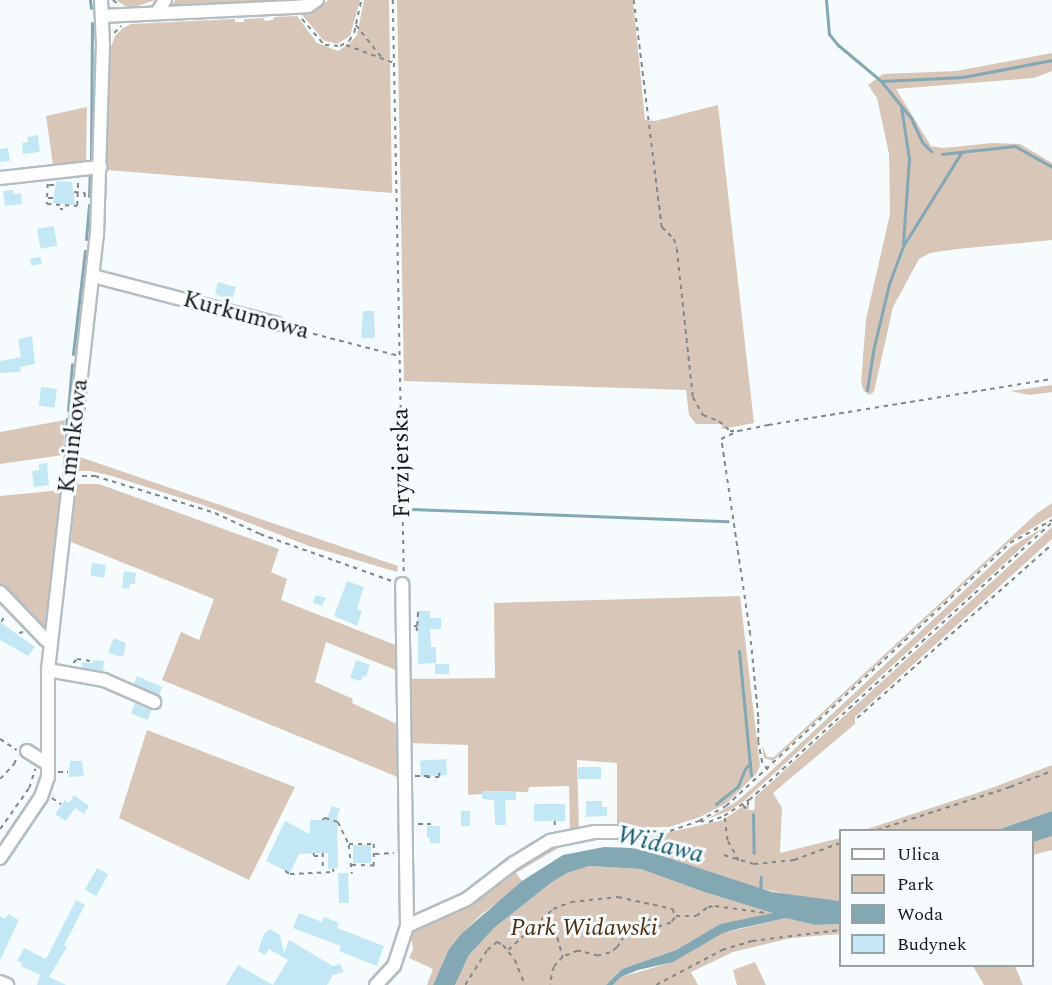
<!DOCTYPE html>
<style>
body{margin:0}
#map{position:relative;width:1052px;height:985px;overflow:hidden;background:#f6fcfe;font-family:Spectral,serif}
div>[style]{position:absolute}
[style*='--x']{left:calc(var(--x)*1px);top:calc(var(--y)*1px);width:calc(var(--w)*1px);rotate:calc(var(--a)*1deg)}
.green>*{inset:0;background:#d8c6b9}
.water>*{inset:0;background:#84a7b4}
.stream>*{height:3px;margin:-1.5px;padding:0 1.5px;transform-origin:1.5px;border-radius:1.5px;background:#84a7b4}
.building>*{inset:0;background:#c3e7f5;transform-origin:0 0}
.path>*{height:1.5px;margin-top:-0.75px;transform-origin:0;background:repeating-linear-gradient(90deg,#828788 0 4.5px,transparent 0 9px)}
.roads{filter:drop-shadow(2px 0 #b4bdc1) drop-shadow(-2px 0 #b4bdc1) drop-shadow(0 2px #b4bdc1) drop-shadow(0 -2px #b4bdc1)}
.minor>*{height:12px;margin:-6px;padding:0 6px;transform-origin:6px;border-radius:6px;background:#fff}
span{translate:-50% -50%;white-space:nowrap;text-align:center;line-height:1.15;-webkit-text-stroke:6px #f6fcfe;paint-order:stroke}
.street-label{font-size:24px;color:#141718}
.park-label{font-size:24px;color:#532d0b;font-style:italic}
.water-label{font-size:26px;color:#15596e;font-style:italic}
.legend{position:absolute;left:839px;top:829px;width:195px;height:138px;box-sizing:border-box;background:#f6fcfe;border:2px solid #9ca0a2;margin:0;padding:8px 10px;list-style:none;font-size:18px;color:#141718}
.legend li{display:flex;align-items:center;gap:12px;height:30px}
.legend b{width:30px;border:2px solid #9ca0a2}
</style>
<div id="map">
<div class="green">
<div style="clip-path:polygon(116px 0,155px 0,135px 7px,125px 6px)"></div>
<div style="clip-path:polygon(175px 0,275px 0,173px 5px)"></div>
<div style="clip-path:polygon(328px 0,360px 0,350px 36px,337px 44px,323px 40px,299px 11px,318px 9px)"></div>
<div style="clip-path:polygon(364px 0,389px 0,392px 193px,106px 170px,109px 94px,108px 47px,111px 47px,115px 36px,123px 28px,131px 24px,235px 19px,235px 22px,244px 22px,244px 19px,264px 18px,265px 21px,273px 20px,274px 17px,297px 16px,317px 43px,338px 51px,349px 44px,357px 35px)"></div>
<div style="clip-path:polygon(397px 0,633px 0,645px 120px,655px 121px,718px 105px,754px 423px,722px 429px,722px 424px,696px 424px,689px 415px,686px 390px,404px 381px)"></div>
<div style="clip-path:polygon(1052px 53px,1052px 71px,1034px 78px,896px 89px,931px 146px,943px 148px,993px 143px,1020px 144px,1052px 163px,1052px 240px,957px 249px,930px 253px,919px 259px,893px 307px,874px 392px,869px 395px,864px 391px,861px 383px,866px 319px,890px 214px,889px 154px,877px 98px,868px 85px,883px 74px,956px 71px)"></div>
<div style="clip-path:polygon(87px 107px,86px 161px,53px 165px,46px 116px)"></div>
<div style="clip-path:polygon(1052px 385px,1052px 392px,1030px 395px,1010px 391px)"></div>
<div style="clip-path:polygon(65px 420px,63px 455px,0 464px,0 432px)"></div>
<div style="clip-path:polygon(80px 457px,398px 566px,397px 572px,309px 546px,206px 506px,112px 476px,91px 471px,78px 471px)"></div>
<div style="clip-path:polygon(76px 484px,99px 484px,279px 549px,271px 572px,287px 579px,281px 600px,398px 646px,398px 671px,326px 642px,315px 682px,353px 699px,352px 703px,399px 725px,400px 778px,162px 680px,181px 632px,199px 640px,214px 599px,71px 542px)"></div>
<div style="clip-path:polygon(61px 490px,46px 632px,0 584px,0 496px)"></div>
<div style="clip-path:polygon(1052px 503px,1052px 516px,1008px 543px,773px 761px,764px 758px,762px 745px,767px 757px,774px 757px,1036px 514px)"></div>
<div style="clip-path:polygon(1044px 527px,744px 801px,729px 811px,707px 819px,736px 802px,758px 783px,1011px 547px)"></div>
<div style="clip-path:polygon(1052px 527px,1052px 539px,855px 717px,855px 724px,773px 793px,782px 808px,780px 853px,840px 838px,840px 901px,790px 895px,746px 885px,659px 855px,662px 845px,617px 836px,613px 833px,653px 836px,723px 820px,743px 806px,747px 811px,745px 806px,749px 803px,749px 810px,754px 810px,755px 797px)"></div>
<div style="clip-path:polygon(740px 596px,760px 766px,757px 773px,727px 803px,700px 817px,669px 827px,623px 828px,617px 824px,617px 763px,577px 760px,579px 829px,570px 832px,569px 786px,529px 787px,528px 792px,483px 791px,482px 794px,468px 795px,468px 745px,409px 743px,407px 679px,495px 678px,494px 603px)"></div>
<div style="clip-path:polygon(147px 730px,295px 787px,249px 880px,119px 818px)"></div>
<div style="clip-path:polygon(1052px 765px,1052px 811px,997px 830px,864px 830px,986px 790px)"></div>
<div style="clip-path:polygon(1052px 836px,1052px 850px,1033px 855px,1032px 842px)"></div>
<div style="clip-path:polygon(565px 844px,516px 873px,522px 881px,520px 886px,483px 913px,462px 933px,449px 949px,433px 985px,427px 985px,433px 969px,409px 958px,413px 949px,411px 937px,413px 929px,455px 910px,464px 909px,501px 877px,551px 845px)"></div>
<div style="clip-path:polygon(589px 866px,641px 869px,704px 892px,774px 913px,720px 924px,676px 950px,622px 969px,606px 985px,455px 985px,469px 955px,494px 928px,552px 882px,567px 873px)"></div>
<div style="clip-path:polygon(786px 918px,815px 925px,840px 924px,840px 934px,791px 938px,733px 952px,691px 972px,698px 985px,613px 985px,621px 977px,666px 964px,723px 933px)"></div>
<div style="clip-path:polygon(755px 962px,766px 985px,737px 985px,733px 970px)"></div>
<div style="clip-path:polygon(973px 966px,1015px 966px,1023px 985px,984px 985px)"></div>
</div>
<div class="water">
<div style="clip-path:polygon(1052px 811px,1052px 836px,1033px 842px,1032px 830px,997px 830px)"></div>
<div style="clip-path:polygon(604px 847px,633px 848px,653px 853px,772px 892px,840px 901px,840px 924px,815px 925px,786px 918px,737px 929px,723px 933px,673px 962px,638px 970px,621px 977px,613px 985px,606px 985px,622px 969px,676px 950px,720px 924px,773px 913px,704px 892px,641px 869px,589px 866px,567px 873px,552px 882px,494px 928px,469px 955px,455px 985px,433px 985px,449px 949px,462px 933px,522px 881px,563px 855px)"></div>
</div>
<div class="stream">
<div style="--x:90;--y:0;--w:8;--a:83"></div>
<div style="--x:826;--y:0;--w:34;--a:85"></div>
<div style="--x:829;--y:34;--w:14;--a:51"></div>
<div style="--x:838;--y:45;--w:56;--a:39.9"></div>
<div style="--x:881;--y:81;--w:48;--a:51"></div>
<div style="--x:911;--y:118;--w:26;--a:65"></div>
<div style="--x:922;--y:142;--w:13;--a:45"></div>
<div style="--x:881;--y:81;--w:82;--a:-2.8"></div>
<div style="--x:963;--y:77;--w:91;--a:-10.8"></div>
<div style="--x:901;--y:106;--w:54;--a:81.4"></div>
<div style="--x:909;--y:159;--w:84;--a:94.1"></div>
<div style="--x:942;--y:154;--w:73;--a:-6.3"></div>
<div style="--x:1015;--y:146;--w:43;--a:29.6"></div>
<div style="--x:91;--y:161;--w:138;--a:-89.6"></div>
<div style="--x:89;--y:196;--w:23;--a:-88"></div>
<div style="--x:86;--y:239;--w:34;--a:-85"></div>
<div style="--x:73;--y:354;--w:104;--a:-83.4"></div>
<div style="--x:867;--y:390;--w:39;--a:-81"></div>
<div style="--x:873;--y:351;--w:69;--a:-76.6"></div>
<div style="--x:889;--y:284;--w:40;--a:-69.8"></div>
<div style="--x:903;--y:246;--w:110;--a:-58.1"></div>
<div style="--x:68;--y:410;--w:46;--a:-85"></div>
<div style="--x:65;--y:452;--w:33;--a:-87"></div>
<div style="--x:411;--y:509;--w:317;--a:2.2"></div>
<div style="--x:739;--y:651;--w:125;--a:84.5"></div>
<div style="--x:716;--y:804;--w:28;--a:-39"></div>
<div style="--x:738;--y:786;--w:18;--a:-68"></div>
<div style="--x:745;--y:769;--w:8;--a:-50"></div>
<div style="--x:753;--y:814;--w:39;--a:89"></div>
<div style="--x:760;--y:890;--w:13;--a:-86"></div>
</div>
<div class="building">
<div style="clip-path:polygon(38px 135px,40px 152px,23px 154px,22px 143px,28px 142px,27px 137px)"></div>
<div style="clip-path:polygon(8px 148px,10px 161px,0 162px,0 149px)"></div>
<div style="clip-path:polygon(56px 181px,72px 182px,75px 205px,53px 203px)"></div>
<div style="clip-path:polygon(13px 190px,13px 194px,21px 193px,22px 204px,5px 206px,3px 191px)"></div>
<div style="left:54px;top:226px;width:20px;height:17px;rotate:81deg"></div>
<div style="left:41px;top:257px;width:7px;height:11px;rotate:82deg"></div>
<div style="clip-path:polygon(218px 282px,236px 287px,232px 301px,215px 294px)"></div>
<div style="clip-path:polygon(363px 311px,374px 311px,375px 338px,361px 338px)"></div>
<div style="clip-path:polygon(32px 336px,35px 364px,20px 367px,21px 372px,0 373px,0 361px,21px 357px,18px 339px)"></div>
<div style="left:41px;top:387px;width:16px;height:19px;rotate:7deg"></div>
<div style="clip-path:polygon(47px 463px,49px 485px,34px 487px,32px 471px,39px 470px,39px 464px)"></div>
<div style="left:92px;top:563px;width:14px;height:13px;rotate:8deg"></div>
<div style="clip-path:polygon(124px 571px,136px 573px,135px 584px,130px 584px,129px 589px,122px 588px)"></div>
<div style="clip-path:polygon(347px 581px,364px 587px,357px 609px,362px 611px,357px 626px,334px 616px)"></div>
<div style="clip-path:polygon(316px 595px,326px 598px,322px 606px,313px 603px)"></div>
<div style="clip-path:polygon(418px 611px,430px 611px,430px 618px,441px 618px,441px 629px,430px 629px,431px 647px,436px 647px,436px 663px,418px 664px)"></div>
<div style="clip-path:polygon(0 622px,35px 647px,28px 656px,0 640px)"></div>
<div style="clip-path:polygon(114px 638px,126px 643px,124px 655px,120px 657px,108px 652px)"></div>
<div style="clip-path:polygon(93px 660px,104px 661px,103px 671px,82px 668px,82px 662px,92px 663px)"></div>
<div style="clip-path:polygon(356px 660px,370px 665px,366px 677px,363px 676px,361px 681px,350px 678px)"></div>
<div style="left:435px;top:664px;width:14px;height:10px"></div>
<div style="clip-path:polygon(137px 676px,162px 687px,159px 696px,134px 684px)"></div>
<div style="left:135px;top:703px;width:18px;height:11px;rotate:22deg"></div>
<div style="left:446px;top:759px;width:16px;height:26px;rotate:86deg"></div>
<div style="clip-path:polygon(70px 761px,82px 761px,84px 776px,69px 777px)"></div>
<div style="left:601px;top:767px;width:12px;height:23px;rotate:90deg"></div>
<div style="clip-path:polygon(482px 791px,516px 792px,516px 800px,505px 800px,506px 825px,495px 825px,494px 800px,482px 799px)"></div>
<div style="clip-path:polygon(74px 795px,89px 806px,84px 814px,75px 808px,66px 821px,55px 814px,65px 800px,69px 803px)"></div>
<div style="clip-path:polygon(586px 801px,602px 801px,602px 807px,607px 807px,607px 816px,586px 817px)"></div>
<div style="left:534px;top:804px;width:31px;height:17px"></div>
<div style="clip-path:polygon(332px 806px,340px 809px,337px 817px,338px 868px,328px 869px,328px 853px,299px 854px,290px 873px,266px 861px,285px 821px,310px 834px,310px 820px,326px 820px)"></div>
<div style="left:461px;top:811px;width:9px;height:15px"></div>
<div style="clip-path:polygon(427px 826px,440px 826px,440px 843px,430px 843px,430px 838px,427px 838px)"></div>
<div style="left:353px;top:845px;width:18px;height:18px"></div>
<div style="left:97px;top:868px;width:13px;height:25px;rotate:29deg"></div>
<div style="left:348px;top:873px;width:30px;height:10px;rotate:88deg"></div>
<div style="clip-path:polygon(76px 900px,85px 905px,64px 945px,67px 947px,49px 977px,66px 985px,37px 985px,40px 975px,21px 966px,22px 963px,17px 961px,24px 948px,46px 959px)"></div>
<div style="clip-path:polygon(299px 913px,322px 922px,324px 917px,339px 923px,337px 928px,384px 946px,377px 966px,339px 951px,341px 946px,293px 928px)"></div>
<div style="clip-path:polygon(8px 914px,19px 920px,0 960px,0 916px,5px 919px)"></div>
<div style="clip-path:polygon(270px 929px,280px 935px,284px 953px,289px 940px,333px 966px,340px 964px,344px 972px,333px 975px,327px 985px,226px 985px,238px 965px,273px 985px,288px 960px,269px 949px,265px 955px,258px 951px,264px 934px)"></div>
</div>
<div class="path">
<div style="--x:113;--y:0;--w:6;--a:39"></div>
<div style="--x:393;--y:0;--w:572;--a:88.9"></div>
<div style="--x:634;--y:0;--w:229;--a:83"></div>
<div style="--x:662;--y:227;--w:17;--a:45"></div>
<div style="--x:674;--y:239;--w:10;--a:73"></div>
<div style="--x:677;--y:249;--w:149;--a:83.8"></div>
<div style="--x:693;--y:397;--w:21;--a:61"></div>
<div style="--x:703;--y:415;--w:17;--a:21"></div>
<div style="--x:719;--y:421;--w:15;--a:42"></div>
<div style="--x:730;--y:431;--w:6;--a:0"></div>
<div style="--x:302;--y:19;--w:35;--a:49"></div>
<div style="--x:325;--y:45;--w:15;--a:4"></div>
<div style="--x:340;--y:46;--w:10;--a:-29"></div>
<div style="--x:349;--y:41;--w:9;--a:-58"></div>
<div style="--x:354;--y:33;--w:34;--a:-78"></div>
<div style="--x:356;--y:25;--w:43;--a:51.5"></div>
<div style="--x:114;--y:33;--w:10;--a:-45"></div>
<div style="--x:346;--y:45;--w:51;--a:20.6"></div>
<div style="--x:48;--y:184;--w:20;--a:93"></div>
<div style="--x:47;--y:204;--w:30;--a:4"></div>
<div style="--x:77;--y:206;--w:25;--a:-88"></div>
<div style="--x:49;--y:185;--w:6;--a:0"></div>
<div style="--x:74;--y:192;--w:11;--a:5"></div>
<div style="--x:85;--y:193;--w:7;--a:90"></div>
<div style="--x:48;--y:198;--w:7;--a:0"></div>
<div style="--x:60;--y:209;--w:3;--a:0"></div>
<div style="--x:287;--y:327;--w:116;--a:14.5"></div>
<div style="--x:82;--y:476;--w:13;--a:0"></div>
<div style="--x:95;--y:476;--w:126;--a:17.1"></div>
<div style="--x:215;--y:513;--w:50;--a:25"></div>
<div style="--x:260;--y:534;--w:140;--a:19.6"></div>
<div style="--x:1;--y:622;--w:8;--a:-60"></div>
<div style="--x:414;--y:626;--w:3;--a:0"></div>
<div style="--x:417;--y:626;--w:17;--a:-87"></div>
<div style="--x:417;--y:627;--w:6;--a:90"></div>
<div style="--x:19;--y:633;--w:4;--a:-14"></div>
<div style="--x:73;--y:663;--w:6;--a:-45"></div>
<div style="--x:77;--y:659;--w:14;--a:8"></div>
<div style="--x:857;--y:718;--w:261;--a:-41.7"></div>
<div style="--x:0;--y:739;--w:20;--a:33"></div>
<div style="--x:768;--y:770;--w:9;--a:-131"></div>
<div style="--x:762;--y:763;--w:21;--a:-101"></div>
<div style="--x:758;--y:742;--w:25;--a:-90"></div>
<div style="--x:758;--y:717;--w:82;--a:-95.6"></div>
<div style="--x:750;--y:635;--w:198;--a:-98.4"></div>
<div style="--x:721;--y:439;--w:19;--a:-25"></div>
<div style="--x:738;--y:431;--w:31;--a:-11"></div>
<div style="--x:768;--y:425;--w:288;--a:-9.2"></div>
<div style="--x:58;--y:772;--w:10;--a:0"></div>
<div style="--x:415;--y:776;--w:16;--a:0"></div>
<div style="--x:426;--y:777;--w:13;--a:0"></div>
<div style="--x:439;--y:777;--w:4;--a:-90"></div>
<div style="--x:0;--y:779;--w:21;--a:-47"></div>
<div style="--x:14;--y:764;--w:9;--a:-69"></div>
<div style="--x:52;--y:798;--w:11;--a:34"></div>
<div style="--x:748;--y:801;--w:9;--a:84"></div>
<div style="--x:743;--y:805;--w:8;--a:50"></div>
<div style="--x:725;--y:818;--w:23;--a:83"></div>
<div style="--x:728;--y:841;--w:23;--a:61"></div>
<div style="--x:322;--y:820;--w:4;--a:-34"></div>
<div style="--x:325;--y:818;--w:14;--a:17"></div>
<div style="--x:338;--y:822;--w:25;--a:64"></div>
<div style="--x:349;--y:845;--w:29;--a:84"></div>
<div style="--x:555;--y:821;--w:9;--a:90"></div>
<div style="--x:700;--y:821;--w:9;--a:6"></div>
<div style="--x:709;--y:822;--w:16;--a:-22"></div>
<div style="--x:724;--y:816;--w:30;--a:-33"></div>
<div style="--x:749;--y:800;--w:411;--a:-42.5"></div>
<div style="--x:418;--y:824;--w:13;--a:0"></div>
<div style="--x:0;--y:829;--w:50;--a:-54.7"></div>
<div style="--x:29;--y:788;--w:20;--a:-72"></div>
<div style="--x:877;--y:830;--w:140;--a:-17.9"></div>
<div style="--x:1010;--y:787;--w:45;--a:-20.9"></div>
<div style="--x:626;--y:832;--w:44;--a:-1.3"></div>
<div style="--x:670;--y:831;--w:31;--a:-19"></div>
<div style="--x:699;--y:821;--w:31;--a:-29"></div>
<div style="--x:726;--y:806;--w:387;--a:-42.8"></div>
<div style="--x:1010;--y:543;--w:48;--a:-28.7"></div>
<div style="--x:349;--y:844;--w:25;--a:0"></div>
<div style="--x:374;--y:844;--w:22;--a:90"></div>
<div style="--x:374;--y:866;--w:24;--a:-178"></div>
<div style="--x:314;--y:853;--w:3;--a:90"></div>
<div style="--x:314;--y:856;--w:8;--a:0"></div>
<div style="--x:323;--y:853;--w:17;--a:90"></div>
<div style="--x:375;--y:854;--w:19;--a:-3"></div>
<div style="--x:724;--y:855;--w:31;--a:17"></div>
<div style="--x:754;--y:864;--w:40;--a:-5.7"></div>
<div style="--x:794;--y:860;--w:49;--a:-20.3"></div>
<div style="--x:285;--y:871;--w:6;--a:31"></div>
<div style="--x:290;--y:874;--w:43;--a:-2.7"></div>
<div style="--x:333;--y:872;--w:3;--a:-90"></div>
<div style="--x:676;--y:916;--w:20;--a:0"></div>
<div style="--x:696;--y:916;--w:15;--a:-37"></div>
<div style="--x:708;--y:907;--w:7;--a:-8"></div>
<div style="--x:715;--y:906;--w:51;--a:7.8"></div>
<div style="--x:546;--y:917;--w:15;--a:53"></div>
<div style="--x:555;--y:929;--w:29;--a:74"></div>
<div style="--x:508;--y:950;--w:61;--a:-42.3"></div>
<div style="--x:553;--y:909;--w:19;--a:-21"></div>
<div style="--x:571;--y:902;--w:47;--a:-6.1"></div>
<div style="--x:618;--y:897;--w:56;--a:12.3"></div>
<div style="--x:673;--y:909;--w:9;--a:77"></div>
<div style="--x:675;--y:918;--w:6;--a:129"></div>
<div style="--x:671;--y:923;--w:13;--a:162"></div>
<div style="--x:659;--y:927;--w:11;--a:-139"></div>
<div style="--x:651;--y:920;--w:12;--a:171"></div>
<div style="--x:639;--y:922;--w:12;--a:145"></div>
<div style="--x:629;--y:929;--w:22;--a:122"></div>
<div style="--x:617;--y:948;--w:9;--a:144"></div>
<div style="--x:610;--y:953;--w:12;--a:166"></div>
<div style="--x:598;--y:956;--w:21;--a:-166"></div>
<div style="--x:578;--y:951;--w:16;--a:158"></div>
<div style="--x:563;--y:957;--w:13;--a:132"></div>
<div style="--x:554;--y:967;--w:18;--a:103"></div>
<div style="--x:465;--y:985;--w:41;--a:-57.8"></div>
<div style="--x:487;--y:950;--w:13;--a:-39"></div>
<div style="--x:497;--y:942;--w:7;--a:27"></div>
<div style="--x:503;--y:945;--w:19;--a:51"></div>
<div style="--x:515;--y:960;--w:27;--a:68"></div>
<div style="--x:656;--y:985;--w:75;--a:-27.9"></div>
<div style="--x:722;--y:950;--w:31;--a:-17"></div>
<div style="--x:752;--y:941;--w:89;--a:-7.1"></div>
</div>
<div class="roads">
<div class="minor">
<div style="--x:157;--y:13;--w:15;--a:-58"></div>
<div style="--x:102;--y:16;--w:191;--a:-2.7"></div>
<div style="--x:293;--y:7;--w:15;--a:-4"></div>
<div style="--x:308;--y:6;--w:11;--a:-34"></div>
<div style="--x:0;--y:178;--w:101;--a:-6.3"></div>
<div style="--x:93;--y:276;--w:190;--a:14.6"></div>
<div style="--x:0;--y:592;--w:66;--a:46.2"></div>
<div style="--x:46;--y:640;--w:5;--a:11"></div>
<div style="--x:48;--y:670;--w:57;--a:10.1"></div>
<div style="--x:104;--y:680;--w:55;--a:23.7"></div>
<div style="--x:27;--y:751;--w:25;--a:32"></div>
<div style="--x:0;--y:858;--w:73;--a:-56.1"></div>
<div style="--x:41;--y:797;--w:21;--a:-71"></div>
<div style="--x:48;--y:777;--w:107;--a:-90"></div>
<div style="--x:48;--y:670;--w:438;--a:-83.6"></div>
<div style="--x:97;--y:235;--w:190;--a:-88.2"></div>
<div style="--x:103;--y:45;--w:45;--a:-92.5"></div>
<div style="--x:407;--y:926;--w:66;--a:-24.2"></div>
<div style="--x:467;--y:899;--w:59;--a:-37.5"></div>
<div style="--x:514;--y:863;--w:42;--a:-31.4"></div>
<div style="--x:550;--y:841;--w:46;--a:-11.3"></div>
<div style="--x:595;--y:832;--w:21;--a:0"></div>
<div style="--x:0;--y:982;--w:8;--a:23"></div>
<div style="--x:376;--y:985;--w:26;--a:-47"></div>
<div style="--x:394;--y:966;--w:42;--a:-72"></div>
<div style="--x:407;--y:926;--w:342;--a:-90.8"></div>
</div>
</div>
<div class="street-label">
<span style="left:246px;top:316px;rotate:15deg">Kurkumowa</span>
<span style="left:74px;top:436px;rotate:-83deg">Kminkowa</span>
<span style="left:402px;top:463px;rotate:-91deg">Fryzjerska</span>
</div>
<div class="park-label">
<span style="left:584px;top:929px">Park Widawski</span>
</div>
<div class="water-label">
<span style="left:660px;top:845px;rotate:14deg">Widawa</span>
</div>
<ul class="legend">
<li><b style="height:8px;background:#fff"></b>Ulica</li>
<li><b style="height:16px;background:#d8c6b9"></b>Park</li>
<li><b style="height:16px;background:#84a7b4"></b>Woda</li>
<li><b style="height:16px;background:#c3e7f5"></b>Budynek</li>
</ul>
</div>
